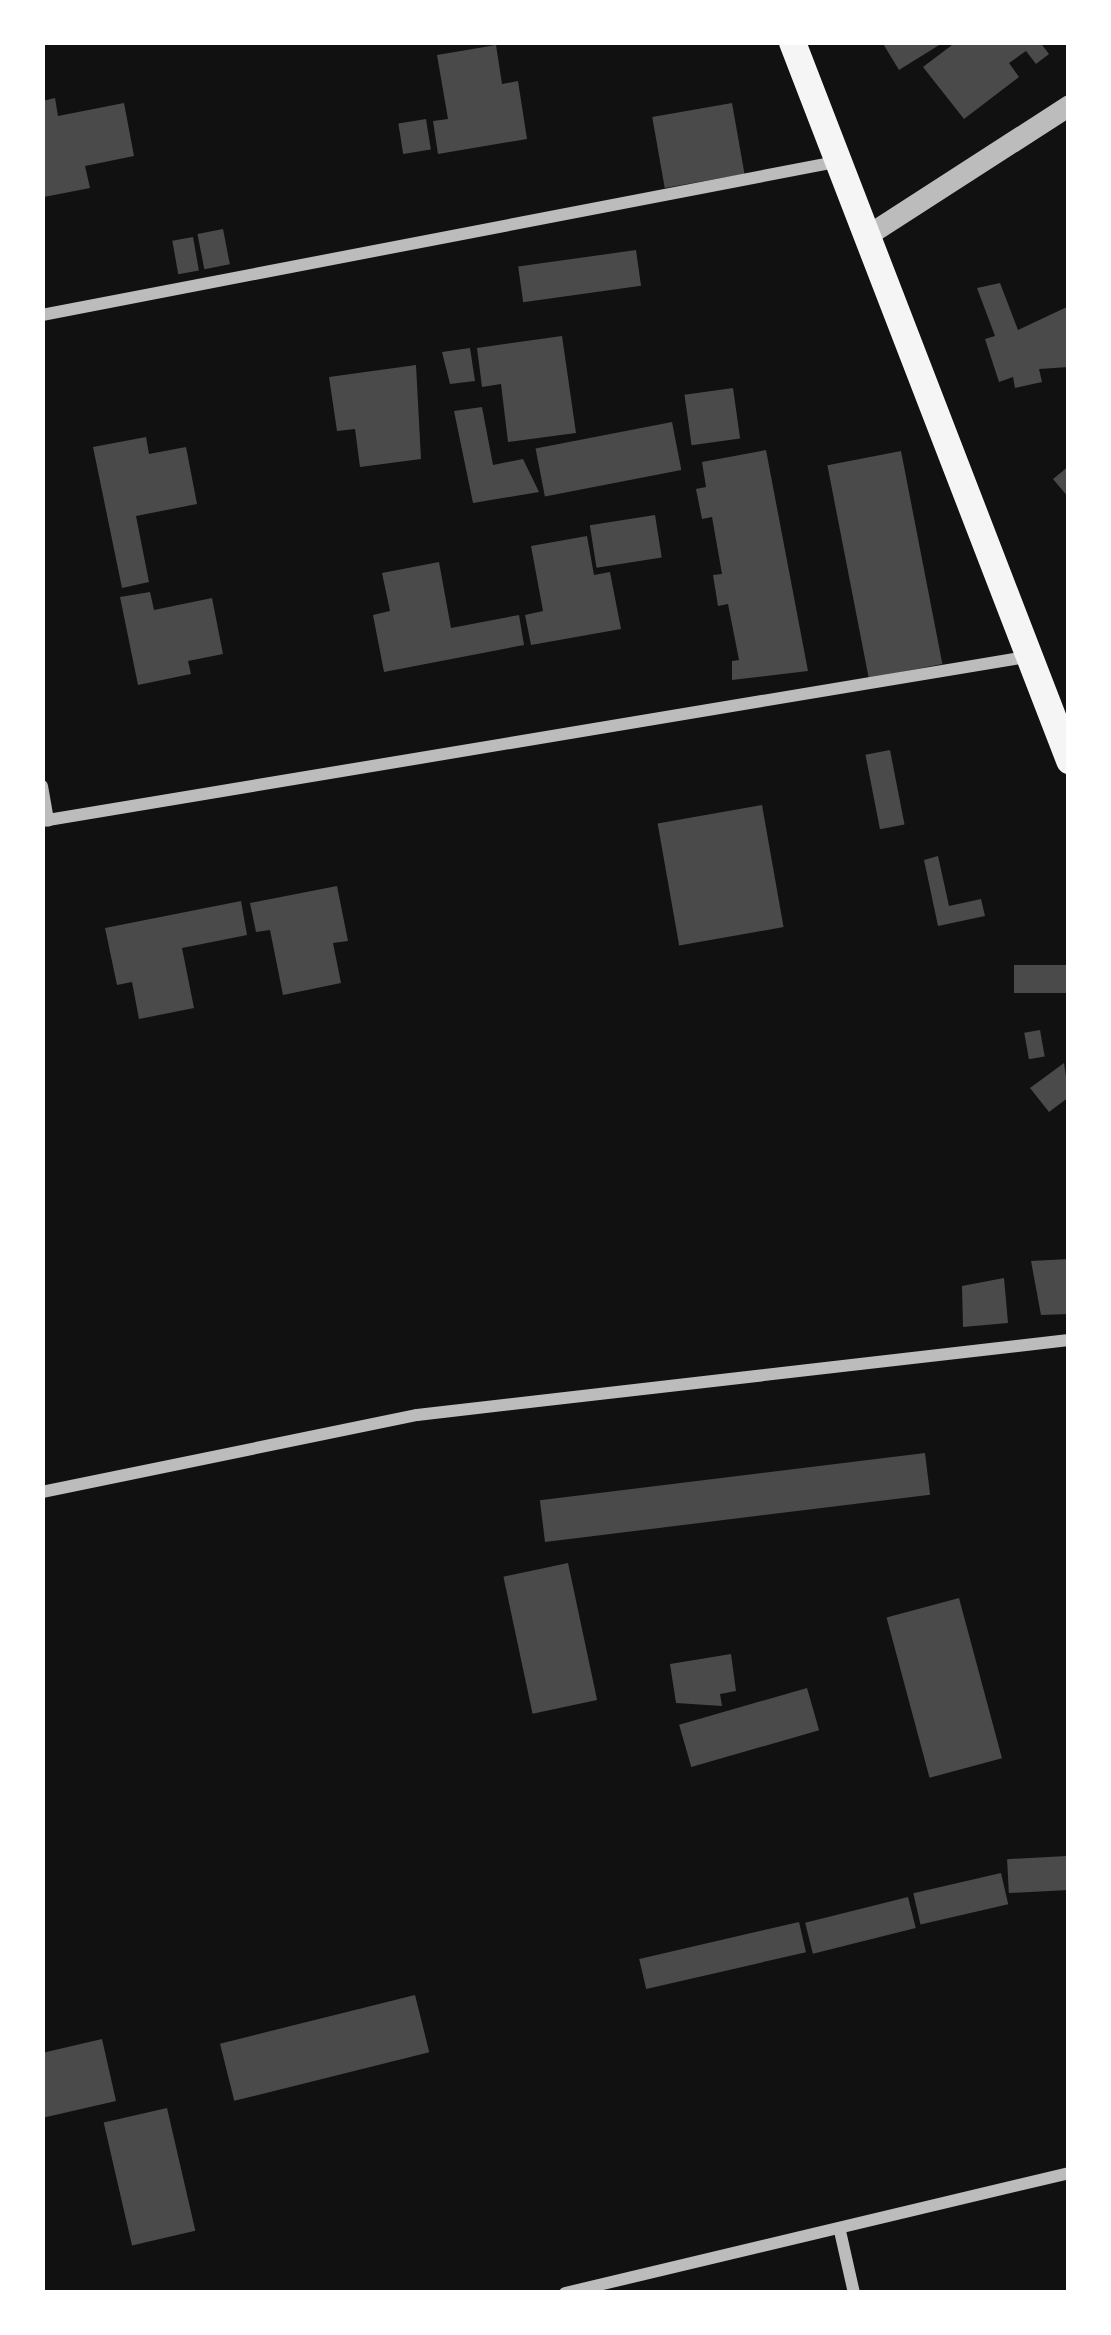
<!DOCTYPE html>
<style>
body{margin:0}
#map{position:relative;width:1111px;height:2335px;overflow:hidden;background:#111;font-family:"Archivo Narrow",sans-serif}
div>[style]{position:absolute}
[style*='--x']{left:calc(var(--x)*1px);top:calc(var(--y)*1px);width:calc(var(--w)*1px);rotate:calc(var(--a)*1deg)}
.building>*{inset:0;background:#4a4a4a;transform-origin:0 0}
.minor>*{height:12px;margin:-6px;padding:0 6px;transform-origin:6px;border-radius:6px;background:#bcbcbc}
.tertiary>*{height:21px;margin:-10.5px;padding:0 10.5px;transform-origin:10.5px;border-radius:10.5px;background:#bcbcbc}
.primary>*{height:27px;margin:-13.5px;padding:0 13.5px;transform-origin:13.5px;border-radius:13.5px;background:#f5f5f5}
span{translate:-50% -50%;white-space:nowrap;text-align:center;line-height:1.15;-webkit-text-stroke:9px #fff;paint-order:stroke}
.frame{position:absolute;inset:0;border:45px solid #fff;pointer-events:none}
</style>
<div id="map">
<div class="building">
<div style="clip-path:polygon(882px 42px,944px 42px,899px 70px)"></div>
<div style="clip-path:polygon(956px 42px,1040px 42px,1049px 54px,1036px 64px,1026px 51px,1009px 63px,1019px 77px,964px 119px,923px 67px)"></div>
<div style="clip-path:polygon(496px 45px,502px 84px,518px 81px,527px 139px,438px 154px,433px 121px,448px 119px,437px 55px)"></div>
<div style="clip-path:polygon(55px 98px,58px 116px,124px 103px,134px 156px,85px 166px,90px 188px,44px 197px,42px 101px)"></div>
<div style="left:732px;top:103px;width:72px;height:81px;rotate:80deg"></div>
<div style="left:426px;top:119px;width:31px;height:28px;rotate:81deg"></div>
<div style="left:223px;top:229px;width:36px;height:26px;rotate:79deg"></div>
<div style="left:193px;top:237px;width:34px;height:21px;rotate:80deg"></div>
<div style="left:636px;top:250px;width:36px;height:119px;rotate:82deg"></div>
<div style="clip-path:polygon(1000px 283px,1018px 330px,1069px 306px,1069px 367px,1039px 369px,1042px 382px,1015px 388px,1013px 377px,999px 382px,985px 339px,995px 336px,977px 288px)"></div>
<div style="clip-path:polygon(562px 336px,576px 433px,508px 442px,501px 384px,482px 387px,477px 348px)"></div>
<div style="clip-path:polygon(470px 348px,475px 381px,450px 384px,442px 352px)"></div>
<div style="clip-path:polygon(416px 365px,421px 459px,360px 467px,355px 429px,337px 431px,329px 377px)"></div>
<div style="left:733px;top:388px;width:51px;height:49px;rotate:82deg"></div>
<div style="clip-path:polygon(482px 407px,493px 465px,523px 459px,539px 492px,473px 503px,454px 411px)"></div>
<div style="left:672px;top:422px;width:49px;height:139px;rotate:79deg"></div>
<div style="clip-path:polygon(146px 437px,149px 454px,186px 447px,197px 504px,136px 516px,149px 582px,122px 588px,93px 447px)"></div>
<div style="clip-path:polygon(766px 450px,808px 671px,732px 680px,732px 661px,739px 660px,728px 604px,718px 606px,713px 575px,722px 574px,712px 517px,702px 519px,696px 489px,706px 487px,702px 462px)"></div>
<div style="left:901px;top:451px;width:217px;height:75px;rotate:79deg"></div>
<div style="clip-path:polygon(1069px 466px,1069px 498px,1053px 479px)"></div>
<div style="left:655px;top:515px;width:43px;height:66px;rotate:81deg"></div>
<div style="clip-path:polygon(587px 536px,594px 575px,610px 572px,621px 629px,531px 645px,525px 615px,543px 611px,531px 546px)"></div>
<div style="clip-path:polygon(439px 562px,451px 628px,519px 615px,524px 645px,384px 672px,373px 615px,390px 611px,382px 573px)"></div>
<div style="clip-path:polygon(150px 592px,154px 610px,212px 598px,223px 654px,188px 661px,191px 674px,138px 685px,120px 597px)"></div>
<div style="left:890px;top:750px;width:76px;height:25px;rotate:79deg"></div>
<div style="left:762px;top:805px;width:124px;height:106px;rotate:80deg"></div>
<div style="clip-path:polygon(938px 856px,949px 906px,981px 899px,985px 916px,938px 926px,924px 860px)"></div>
<div style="clip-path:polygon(337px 886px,348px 941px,333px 943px,341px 983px,283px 995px,270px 930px,256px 932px,250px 903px)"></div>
<div style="clip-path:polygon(241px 901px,247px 935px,182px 948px,194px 1008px,139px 1019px,132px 982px,117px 985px,105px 928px)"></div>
<div style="left:1069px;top:965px;width:28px;height:55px;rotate:90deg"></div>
<div style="left:1040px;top:1030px;width:27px;height:16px;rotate:80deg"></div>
<div style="clip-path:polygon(1064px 1063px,1069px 1097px,1049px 1112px,1030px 1088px)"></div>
<div style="clip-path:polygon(1069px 1259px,1069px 1314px,1041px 1315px,1031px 1261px)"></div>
<div style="clip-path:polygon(1004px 1278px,1008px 1323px,963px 1327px,962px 1286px)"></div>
<div style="left:925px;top:1453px;width:42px;height:388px;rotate:83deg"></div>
<div style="left:568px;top:1563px;width:140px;height:66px;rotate:78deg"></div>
<div style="left:959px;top:1598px;width:166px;height:75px;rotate:75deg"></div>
<div style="clip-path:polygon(731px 1654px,736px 1691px,720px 1694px,722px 1706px,676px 1703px,670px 1664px)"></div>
<div style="left:807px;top:1688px;width:44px;height:133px;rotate:74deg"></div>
<div style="left:1067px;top:1856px;width:34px;height:60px;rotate:87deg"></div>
<div style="left:1001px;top:1873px;width:32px;height:90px;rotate:77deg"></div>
<div style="left:908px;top:1897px;width:32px;height:106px;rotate:76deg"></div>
<div style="left:799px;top:1922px;width:31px;height:164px;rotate:77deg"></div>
<div style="left:415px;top:1995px;width:59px;height:201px;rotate:76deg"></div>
<div style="clip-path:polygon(102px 2039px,116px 2101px,42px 2118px,42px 2053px)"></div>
<div style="left:167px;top:2108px;width:126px;height:65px;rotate:77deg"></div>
</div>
<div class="minor">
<div style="--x:42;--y:315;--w:809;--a:-10.91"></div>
<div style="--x:42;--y:786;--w:35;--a:80"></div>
<div style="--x:42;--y:821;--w:998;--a:-9.46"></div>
<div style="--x:42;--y:1492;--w:383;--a:-11.6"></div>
<div style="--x:417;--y:1415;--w:656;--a:-6.56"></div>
<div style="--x:840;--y:2231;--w:64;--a:77.3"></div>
<div style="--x:565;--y:2293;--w:518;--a:-13.39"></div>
</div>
<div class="tertiary">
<div style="--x:866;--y:236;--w:242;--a:-32.8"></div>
</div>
<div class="primary">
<div style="--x:792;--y:42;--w:770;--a:68.9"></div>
</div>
<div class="frame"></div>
</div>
